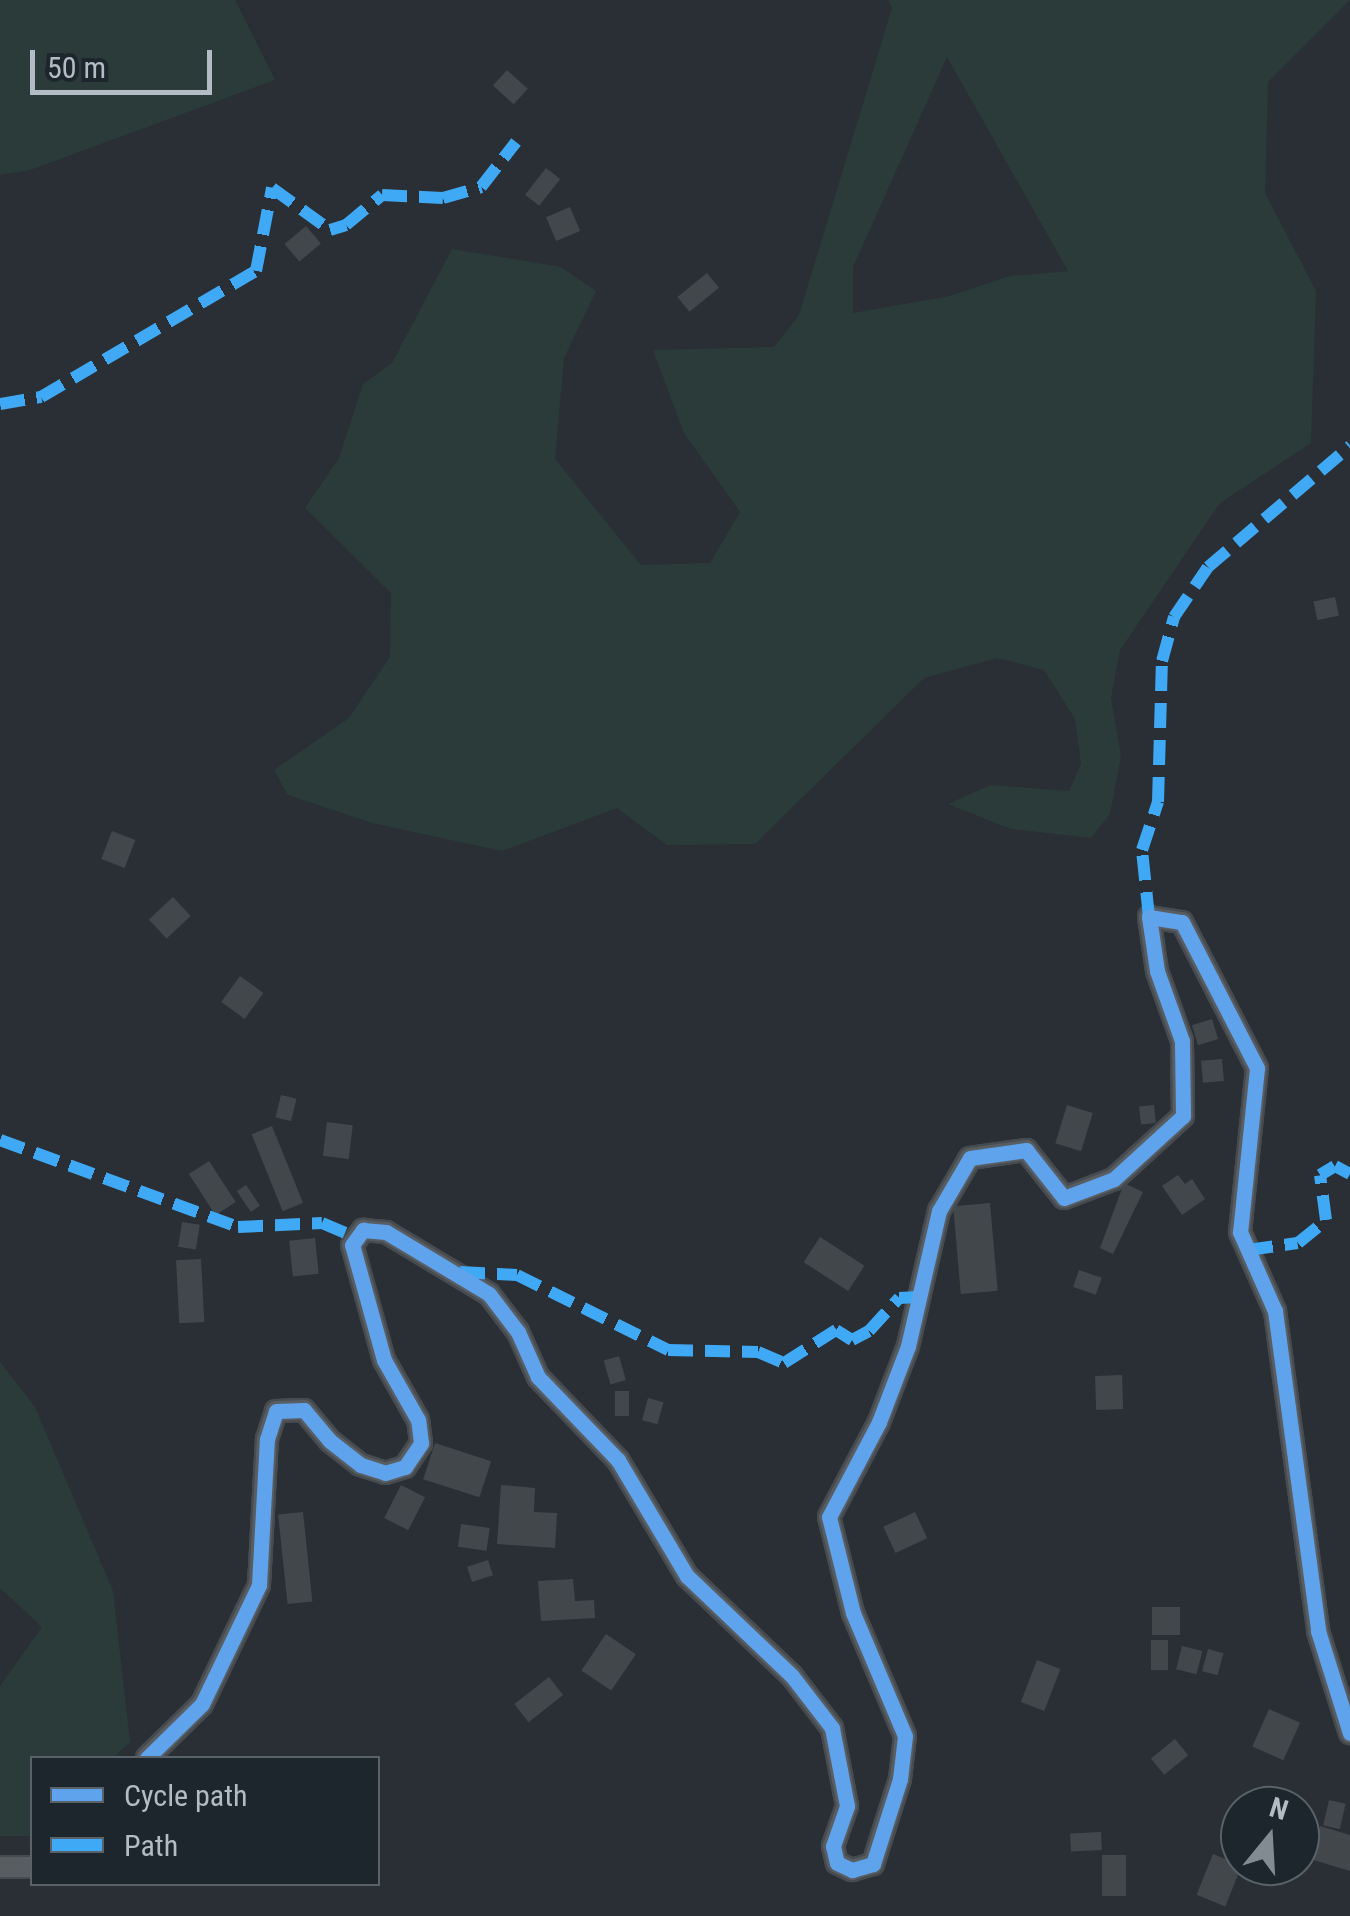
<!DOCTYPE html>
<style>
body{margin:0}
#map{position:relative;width:1350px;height:1916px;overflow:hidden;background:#292f34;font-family:"Roboto Condensed",sans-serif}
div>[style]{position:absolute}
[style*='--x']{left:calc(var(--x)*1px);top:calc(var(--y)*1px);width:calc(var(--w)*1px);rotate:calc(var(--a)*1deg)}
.green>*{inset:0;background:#2a3b39}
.building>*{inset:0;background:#42474c;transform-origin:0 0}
.roads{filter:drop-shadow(2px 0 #464b4f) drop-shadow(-2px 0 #464b4f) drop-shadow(0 2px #464b4f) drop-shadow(0 -2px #464b4f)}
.street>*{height:20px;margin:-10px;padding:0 10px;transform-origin:10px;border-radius:10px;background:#585d62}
.quiet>*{height:12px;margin-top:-6px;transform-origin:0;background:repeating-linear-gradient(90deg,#3fa9f5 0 25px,transparent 0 37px)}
.cycleway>*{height:15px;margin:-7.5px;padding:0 7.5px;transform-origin:7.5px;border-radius:7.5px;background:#60a3ed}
span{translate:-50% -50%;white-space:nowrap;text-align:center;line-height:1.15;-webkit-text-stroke:10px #1d262d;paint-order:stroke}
.legend{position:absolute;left:30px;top:1756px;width:350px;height:130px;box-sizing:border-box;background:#1d262d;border:2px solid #596269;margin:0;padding:12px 18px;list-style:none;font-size:30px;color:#b3bcc4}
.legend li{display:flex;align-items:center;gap:20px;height:50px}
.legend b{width:50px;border:2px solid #596269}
.north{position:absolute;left:1220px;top:1786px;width:100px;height:100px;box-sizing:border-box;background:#1d262d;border:2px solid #596269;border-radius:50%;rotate:18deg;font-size:28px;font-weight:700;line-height:40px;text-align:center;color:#b3bcc4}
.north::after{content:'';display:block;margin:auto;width:35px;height:45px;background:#838b92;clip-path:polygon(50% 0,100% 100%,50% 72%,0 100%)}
.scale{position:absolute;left:30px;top:50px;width:182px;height:45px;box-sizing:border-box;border:5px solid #b3bcc4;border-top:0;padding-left:12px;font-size:30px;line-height:35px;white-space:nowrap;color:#b3bcc4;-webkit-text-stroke:8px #1d262d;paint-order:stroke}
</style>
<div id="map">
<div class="green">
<div style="clip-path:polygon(0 0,235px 0,275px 80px,30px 170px,0 175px)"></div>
<div style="clip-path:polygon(evenodd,888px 0,1350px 0,1268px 82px,1265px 193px,1316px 291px,1311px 443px,1220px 503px,1120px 650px,1111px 698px,1121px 756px,1110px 814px,1091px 838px,1011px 829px,948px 804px,991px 785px,1069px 791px,1081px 764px,1075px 719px,1044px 670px,997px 658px,924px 678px,755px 844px,667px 845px,617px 808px,502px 851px,372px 823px,288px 795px,274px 770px,349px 718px,390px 657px,391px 593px,305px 508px,339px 458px,363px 384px,392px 363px,452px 249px,561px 267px,596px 291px,564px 358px,555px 459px,641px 565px,710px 563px,740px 512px,684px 433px,653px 350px,774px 347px,799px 315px,892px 8px,888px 0,947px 57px,1068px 271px,1010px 276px,950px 296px,853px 313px,853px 267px,947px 57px)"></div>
<div style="clip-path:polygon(0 1362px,35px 1407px,113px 1591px,130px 1742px,113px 1758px,32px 1758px,32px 1836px,0 1836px,0 1686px,42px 1627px,0 1588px)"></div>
</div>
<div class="building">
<div style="left:507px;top:70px;width:28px;height:21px;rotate:42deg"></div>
<div style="left:546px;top:168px;width:18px;height:34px;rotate:38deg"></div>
<div style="left:570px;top:207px;width:26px;height:26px;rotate:67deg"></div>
<div style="left:306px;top:226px;width:23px;height:28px;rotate:50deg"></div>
<div style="left:707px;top:273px;width:19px;height:38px;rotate:51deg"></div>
<div style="left:1335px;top:597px;width:19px;height:22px;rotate:78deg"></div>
<div style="left:112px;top:831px;width:25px;height:30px;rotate:21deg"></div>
<div style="left:173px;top:897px;width:26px;height:33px;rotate:47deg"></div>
<div style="left:240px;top:976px;width:29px;height:32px;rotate:36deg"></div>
<div style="left:1212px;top:1019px;width:21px;height:21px;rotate:73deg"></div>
<div style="left:1222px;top:1059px;width:22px;height:21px;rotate:85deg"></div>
<div style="left:281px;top:1095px;width:16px;height:23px;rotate:14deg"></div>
<div style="left:1067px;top:1105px;width:27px;height:40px;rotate:17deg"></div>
<div style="left:1154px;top:1105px;width:18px;height:15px;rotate:84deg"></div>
<div style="left:327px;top:1122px;width:26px;height:34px;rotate:7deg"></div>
<div style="left:272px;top:1126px;width:83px;height:22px;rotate:68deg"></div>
<div style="left:209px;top:1161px;width:49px;height:24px;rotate:57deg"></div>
<div style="clip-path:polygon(1178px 1175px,1185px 1184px,1192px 1179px,1205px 1199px,1182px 1215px,1162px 1186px)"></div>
<div style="clip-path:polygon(1124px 1183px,1143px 1192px,1113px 1254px,1100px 1248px)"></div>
<div style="left:246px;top:1185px;width:25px;height:11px;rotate:56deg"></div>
<div style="left:990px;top:1203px;width:88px;height:37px;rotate:85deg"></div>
<div style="left:182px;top:1222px;width:18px;height:25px;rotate:9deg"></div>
<div style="left:820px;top:1237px;width:53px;height:30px;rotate:33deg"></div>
<div style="left:315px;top:1238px;width:36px;height:26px;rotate:84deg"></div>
<div style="left:201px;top:1259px;width:63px;height:25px;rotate:87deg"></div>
<div style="left:1079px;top:1270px;width:24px;height:18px;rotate:19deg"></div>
<div style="left:619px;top:1356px;width:25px;height:16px;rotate:74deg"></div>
<div style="left:1122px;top:1375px;width:34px;height:27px;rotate:88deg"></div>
<div style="left:615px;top:1391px;width:14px;height:25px"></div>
<div style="left:648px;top:1398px;width:16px;height:23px;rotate:15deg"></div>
<div style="left:435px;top:1443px;width:59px;height:38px;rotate:18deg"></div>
<div style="left:401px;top:1485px;width:27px;height:37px;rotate:27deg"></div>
<div style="clip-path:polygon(501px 1485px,535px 1488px,534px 1512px,557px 1513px,555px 1548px,497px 1544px)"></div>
<div style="left:303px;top:1512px;width:90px;height:25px;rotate:84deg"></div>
<div style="left:915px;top:1512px;width:29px;height:35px;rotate:65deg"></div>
<div style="left:461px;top:1524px;width:29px;height:23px;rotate:8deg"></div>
<div style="left:488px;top:1560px;width:16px;height:22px;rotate:72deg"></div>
<div style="clip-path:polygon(573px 1579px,575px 1601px,594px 1600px,595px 1618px,541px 1621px,538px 1581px)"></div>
<div style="left:1152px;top:1607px;width:28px;height:28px"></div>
<div style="left:606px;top:1634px;width:36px;height:44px;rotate:34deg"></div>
<div style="left:1151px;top:1640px;width:17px;height:30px"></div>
<div style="left:1182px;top:1646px;width:21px;height:24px;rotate:14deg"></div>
<div style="left:1208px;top:1649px;width:16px;height:23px;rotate:15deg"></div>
<div style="left:1037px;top:1660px;width:25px;height:45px;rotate:21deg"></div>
<div style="left:549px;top:1677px;width:23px;height:44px;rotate:52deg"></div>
<div style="left:1269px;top:1709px;width:34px;height:41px;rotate:24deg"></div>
<div style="left:1175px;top:1739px;width:21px;height:31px;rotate:51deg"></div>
<div style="left:1329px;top:1800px;width:17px;height:26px;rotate:13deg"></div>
<div style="clip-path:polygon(1320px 1826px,1350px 1835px,1350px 1871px,1310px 1859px)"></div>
<div style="left:1101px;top:1832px;width:18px;height:31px;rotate:87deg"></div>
<div style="left:1213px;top:1854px;width:31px;height:44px;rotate:22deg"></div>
<div style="left:1102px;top:1855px;width:24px;height:41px"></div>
</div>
<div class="roads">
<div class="street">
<div style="--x:147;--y:1758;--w:77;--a:-44.5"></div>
<div style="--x:202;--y:1704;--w:132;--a:-64.4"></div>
<div style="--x:259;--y:1585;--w:146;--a:-86.9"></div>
<div style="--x:267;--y:1439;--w:29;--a:-72"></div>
<div style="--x:276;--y:1411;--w:28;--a:-2"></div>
<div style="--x:304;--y:1410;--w:40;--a:50"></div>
<div style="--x:330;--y:1441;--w:39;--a:38"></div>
<div style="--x:361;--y:1465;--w:25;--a:18"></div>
<div style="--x:385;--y:1473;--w:21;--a:-17"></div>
<div style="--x:405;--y:1467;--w:29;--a:-56"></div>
<div style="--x:421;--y:1443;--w:23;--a:-97"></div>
<div style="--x:418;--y:1420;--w:69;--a:-119.5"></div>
<div style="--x:384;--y:1360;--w:119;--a:-105.5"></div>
<div style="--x:352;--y:1245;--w:19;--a:-54"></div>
<div style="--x:363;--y:1230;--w:23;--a:5"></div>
<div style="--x:386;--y:1232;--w:120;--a:31"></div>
<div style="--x:489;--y:1294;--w:48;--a:52.7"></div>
<div style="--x:518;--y:1332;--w:49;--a:66"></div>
<div style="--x:538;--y:1377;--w:115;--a:46.1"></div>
<div style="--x:618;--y:1460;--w:135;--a:59.3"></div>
<div style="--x:687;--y:1576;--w:145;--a:43.6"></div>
<div style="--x:792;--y:1676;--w:66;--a:52.4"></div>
<div style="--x:832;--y:1728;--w:79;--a:79.1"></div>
<div style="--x:847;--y:1806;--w:42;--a:109.3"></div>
<div style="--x:833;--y:1846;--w:17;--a:77"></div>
<div style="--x:837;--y:1863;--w:17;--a:25"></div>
<div style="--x:852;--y:1870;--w:22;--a:-16"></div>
<div style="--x:873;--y:1864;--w:89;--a:-72.4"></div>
<div style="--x:900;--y:1779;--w:43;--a:-83.4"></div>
<div style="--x:905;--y:1736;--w:134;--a:-112.9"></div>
<div style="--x:853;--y:1613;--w:99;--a:-104"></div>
<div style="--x:829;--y:1517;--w:107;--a:-62.2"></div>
<div style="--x:879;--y:1422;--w:81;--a:-69.1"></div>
<div style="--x:908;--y:1346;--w:139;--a:-77.1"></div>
<div style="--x:939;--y:1211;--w:61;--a:-59.7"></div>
<div style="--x:970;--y:1158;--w:57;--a:-8.1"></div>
<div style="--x:1026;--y:1150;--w:61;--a:51.6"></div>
<div style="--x:1064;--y:1198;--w:53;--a:-20.8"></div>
<div style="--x:1114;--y:1179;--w:93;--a:-42.4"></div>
<div style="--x:1183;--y:1116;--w:75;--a:-90.8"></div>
<div style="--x:1182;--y:1041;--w:74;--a:-109.7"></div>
<div style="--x:1157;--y:971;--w:55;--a:-98.4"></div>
<div style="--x:1149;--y:917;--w:33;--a:9"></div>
<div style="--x:1182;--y:922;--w:164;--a:62.8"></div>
<div style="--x:1257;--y:1068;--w:165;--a:95.9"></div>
<div style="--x:1240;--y:1232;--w:86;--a:66.1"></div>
<div style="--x:1275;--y:1311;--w:323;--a:82.3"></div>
<div style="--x:1318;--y:1631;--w:107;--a:72.6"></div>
<div style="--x:0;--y:1867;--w:32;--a:0"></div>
</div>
</div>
<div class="quiet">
<div style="--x:0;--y:404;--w:42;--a:-9.7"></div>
<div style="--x:41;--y:397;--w:249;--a:-30.4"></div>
<div style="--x:256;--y:271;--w:85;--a:-79.1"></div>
<div style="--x:272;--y:188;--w:72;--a:35.9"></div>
<div style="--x:330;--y:230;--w:17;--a:-17"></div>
<div style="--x:346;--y:225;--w:47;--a:-39.8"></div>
<div style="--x:382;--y:195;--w:61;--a:2.8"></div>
<div style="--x:443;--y:198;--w:40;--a:-16"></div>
<div style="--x:481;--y:187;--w:57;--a:-52.1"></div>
<div style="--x:1149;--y:917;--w:67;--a:-96"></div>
<div style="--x:1142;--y:850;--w:51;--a:-71.6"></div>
<div style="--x:1158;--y:802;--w:141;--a:-88.4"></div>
<div style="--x:1162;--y:661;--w:46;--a:-74.7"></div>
<div style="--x:1174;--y:617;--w:60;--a:-55.8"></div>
<div style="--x:1208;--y:567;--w:187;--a:-40.4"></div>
<div style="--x:0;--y:1140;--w:253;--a:20.1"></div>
<div style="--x:238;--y:1227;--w:84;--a:-2.7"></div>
<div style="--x:322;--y:1223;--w:39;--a:23"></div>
<div style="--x:1248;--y:1250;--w:50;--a:-8"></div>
<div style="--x:1298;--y:1243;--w:36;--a:-39"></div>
<div style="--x:1326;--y:1220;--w:45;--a:-97.6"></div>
<div style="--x:1320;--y:1175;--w:17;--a:-31"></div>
<div style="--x:1335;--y:1166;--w:17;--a:28"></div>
<div style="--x:460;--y:1272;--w:57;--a:3"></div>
<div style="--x:517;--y:1275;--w:169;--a:26.4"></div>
<div style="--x:668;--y:1350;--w:90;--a:1.3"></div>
<div style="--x:758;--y:1352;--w:28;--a:23"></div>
<div style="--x:784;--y:1363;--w:62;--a:-32.4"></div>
<div style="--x:836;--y:1330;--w:19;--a:32"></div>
<div style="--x:852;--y:1340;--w:19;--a:-28"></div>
<div style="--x:869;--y:1331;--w:45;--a:-47.7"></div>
<div style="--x:899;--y:1298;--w:20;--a:-3"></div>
</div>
<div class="cycleway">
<div style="--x:147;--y:1758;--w:77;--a:-44.5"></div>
<div style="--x:202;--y:1704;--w:132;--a:-64.4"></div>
<div style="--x:259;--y:1585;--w:146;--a:-86.9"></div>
<div style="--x:267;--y:1439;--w:29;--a:-72"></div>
<div style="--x:276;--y:1411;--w:28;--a:-2"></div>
<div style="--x:304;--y:1410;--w:40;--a:50"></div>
<div style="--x:330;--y:1441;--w:39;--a:38"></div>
<div style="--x:361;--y:1465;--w:25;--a:18"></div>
<div style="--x:385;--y:1473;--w:21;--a:-17"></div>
<div style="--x:405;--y:1467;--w:29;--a:-56"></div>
<div style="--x:421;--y:1443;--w:23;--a:-97"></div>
<div style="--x:418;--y:1420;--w:69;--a:-119.5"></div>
<div style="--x:384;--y:1360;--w:119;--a:-105.5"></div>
<div style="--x:352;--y:1245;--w:19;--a:-54"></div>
<div style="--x:363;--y:1230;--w:23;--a:5"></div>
<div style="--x:386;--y:1232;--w:120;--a:31"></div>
<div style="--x:489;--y:1294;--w:48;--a:52.7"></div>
<div style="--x:518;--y:1332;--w:49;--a:66"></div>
<div style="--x:538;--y:1377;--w:115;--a:46.1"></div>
<div style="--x:618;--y:1460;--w:135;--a:59.3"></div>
<div style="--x:687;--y:1576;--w:145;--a:43.6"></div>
<div style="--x:792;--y:1676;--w:66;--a:52.4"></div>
<div style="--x:832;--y:1728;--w:79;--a:79.1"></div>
<div style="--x:847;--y:1806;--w:42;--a:109.3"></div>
<div style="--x:833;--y:1846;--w:17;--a:77"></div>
<div style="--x:837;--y:1863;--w:17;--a:25"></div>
<div style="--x:852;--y:1870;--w:22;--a:-16"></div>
<div style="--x:873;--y:1864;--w:89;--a:-72.4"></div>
<div style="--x:900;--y:1779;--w:43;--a:-83.4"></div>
<div style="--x:905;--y:1736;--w:134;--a:-112.9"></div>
<div style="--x:853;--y:1613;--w:99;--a:-104"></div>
<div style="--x:829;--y:1517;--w:107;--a:-62.2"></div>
<div style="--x:879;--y:1422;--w:81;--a:-69.1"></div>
<div style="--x:908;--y:1346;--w:139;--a:-77.1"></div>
<div style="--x:939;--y:1211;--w:61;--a:-59.7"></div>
<div style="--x:970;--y:1158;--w:57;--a:-8.1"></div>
<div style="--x:1026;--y:1150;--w:61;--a:51.6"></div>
<div style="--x:1064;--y:1198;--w:53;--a:-20.8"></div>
<div style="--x:1114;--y:1179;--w:93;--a:-42.4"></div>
<div style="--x:1183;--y:1116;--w:75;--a:-90.8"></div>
<div style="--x:1182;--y:1041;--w:74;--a:-109.7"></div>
<div style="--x:1157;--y:971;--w:55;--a:-98.4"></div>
<div style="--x:1149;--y:917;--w:33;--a:9"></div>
<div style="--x:1182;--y:922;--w:164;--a:62.8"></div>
<div style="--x:1257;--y:1068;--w:165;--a:95.9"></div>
<div style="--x:1240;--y:1232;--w:86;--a:66.1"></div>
<div style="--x:1275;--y:1311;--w:323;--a:82.3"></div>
<div style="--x:1318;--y:1631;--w:107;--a:72.6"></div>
</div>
<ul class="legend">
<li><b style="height:12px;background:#60a3ed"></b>Cycle path</li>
<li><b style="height:12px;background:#3fa9f5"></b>Path</li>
</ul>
<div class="north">N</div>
<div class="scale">50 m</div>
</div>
